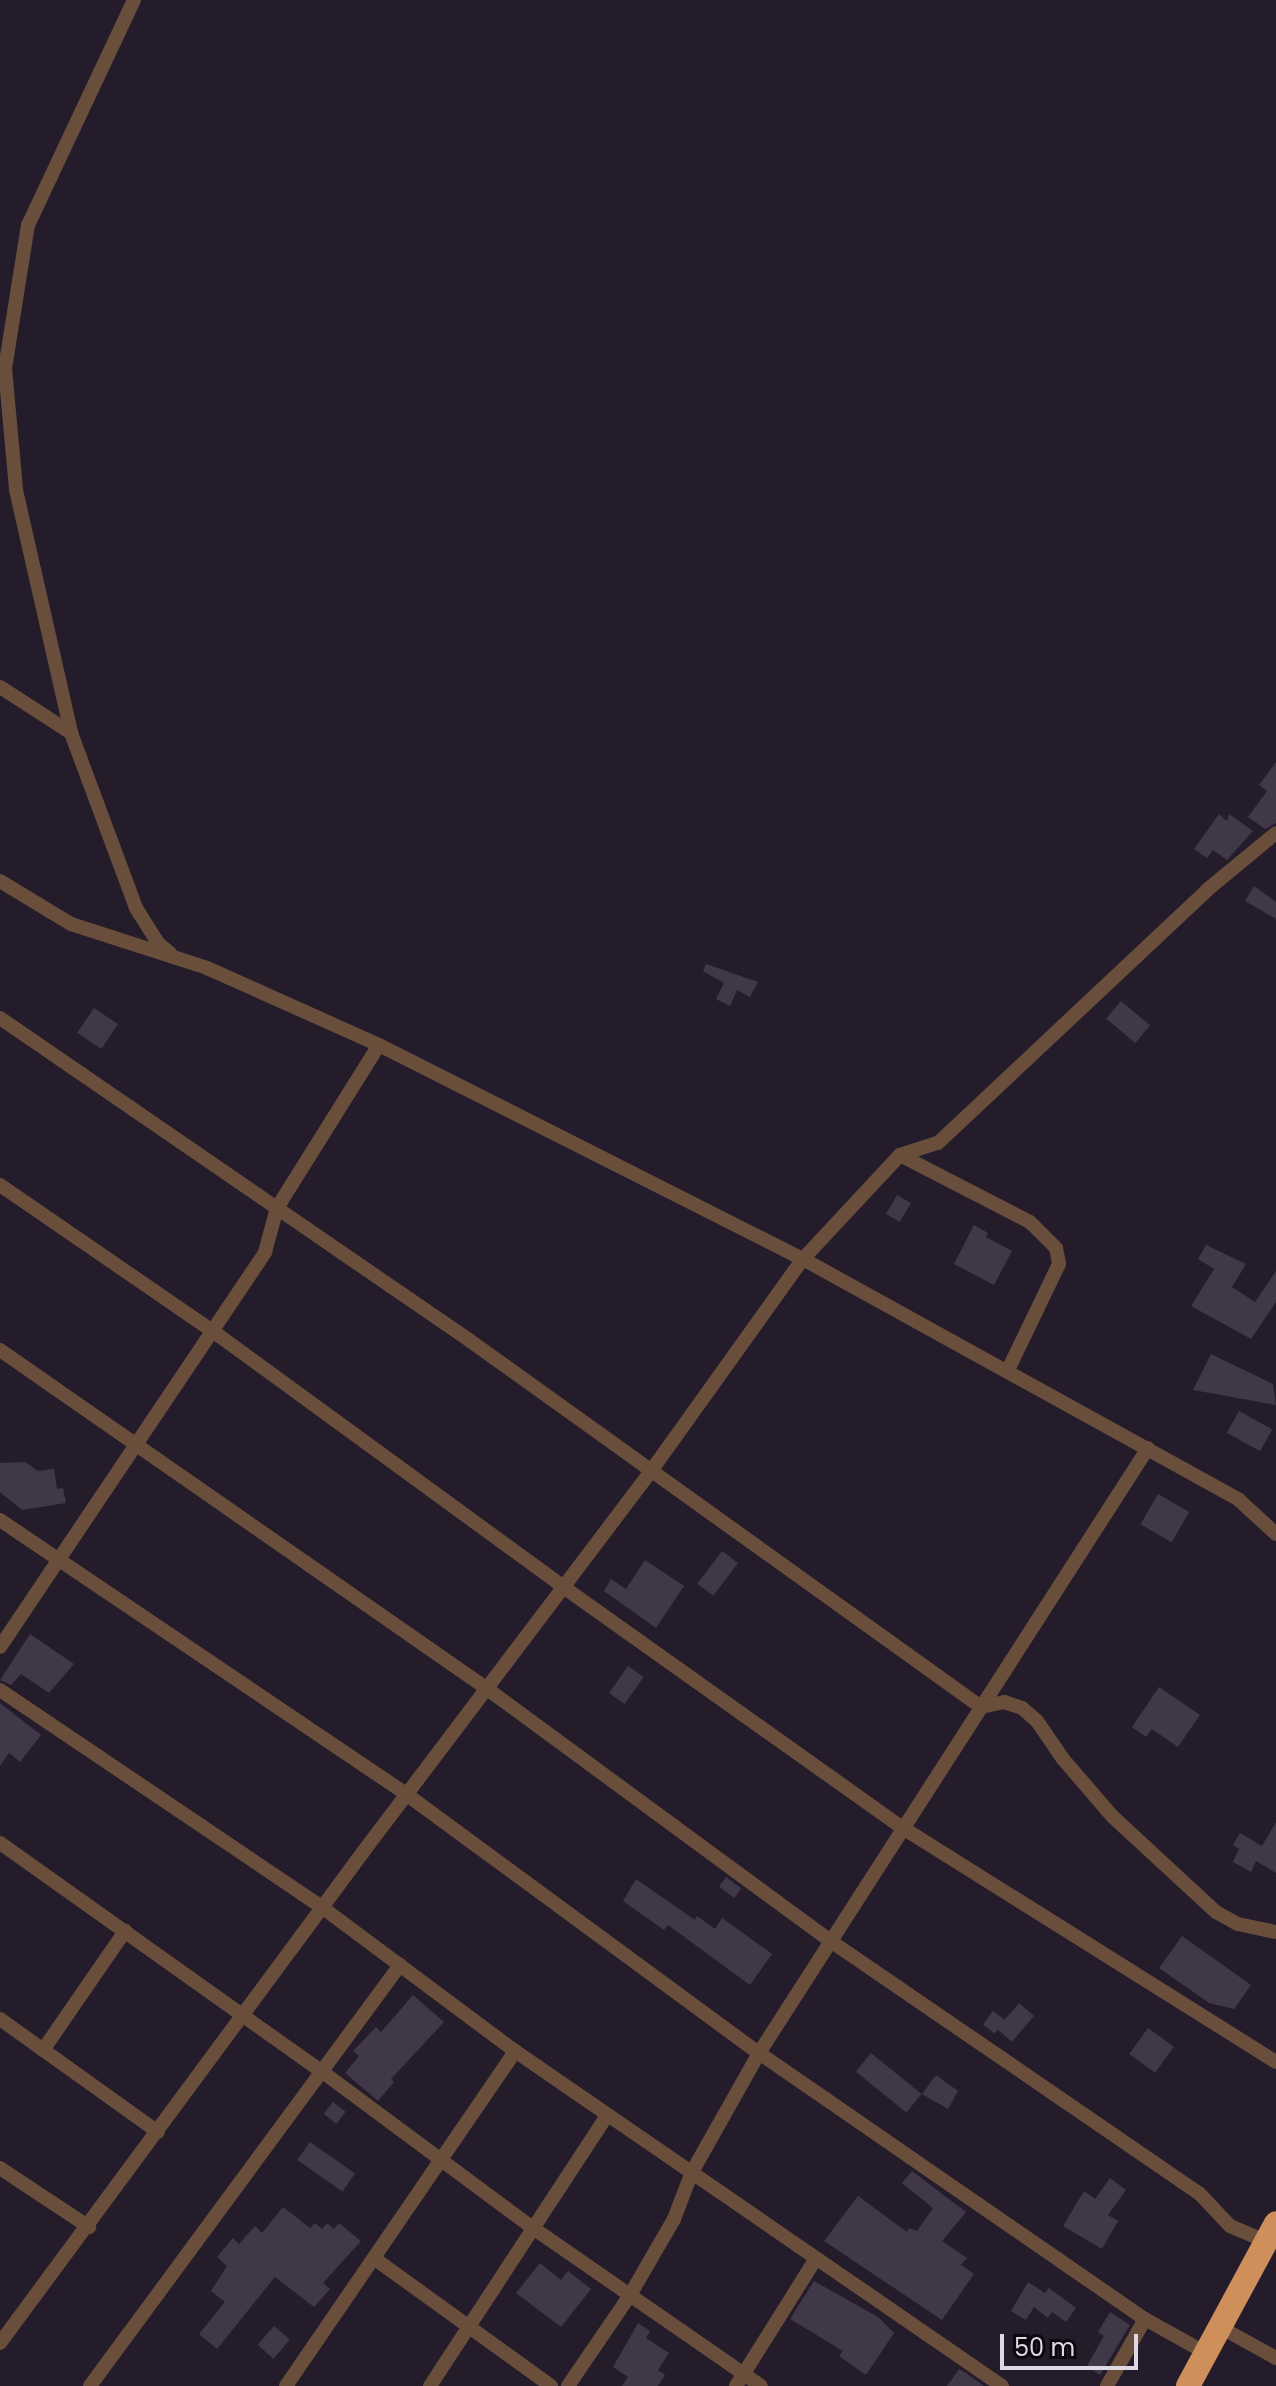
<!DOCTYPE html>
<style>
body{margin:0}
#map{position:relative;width:1276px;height:2386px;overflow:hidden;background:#241c2b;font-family:Poppins,sans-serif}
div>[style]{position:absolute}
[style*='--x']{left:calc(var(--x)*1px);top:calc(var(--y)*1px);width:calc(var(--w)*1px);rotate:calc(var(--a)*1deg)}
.building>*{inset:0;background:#403748;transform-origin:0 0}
.street>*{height:14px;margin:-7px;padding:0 7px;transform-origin:7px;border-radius:7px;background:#694f3b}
.highway>*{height:24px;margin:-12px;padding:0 12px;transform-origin:12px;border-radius:12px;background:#ce8f5a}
span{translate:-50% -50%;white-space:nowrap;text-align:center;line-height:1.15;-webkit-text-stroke:6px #0c080f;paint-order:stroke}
.scale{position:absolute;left:1000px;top:2334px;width:138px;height:36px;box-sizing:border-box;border:4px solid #ded8e3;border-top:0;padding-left:10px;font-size:24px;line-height:28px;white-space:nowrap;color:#ded8e3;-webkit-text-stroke:6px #0c080f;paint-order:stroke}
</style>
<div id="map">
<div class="building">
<div style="clip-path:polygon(1276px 762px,1276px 823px,1265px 829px,1248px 817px,1267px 791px,1259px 785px)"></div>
<div style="clip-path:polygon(1219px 814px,1227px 821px,1229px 814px,1253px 831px,1227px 860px,1213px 850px,1207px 858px,1194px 849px)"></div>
<div style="clip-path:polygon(1254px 886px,1276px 902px,1276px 919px,1245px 901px)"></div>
<div style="clip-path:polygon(706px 964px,758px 982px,750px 997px,737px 990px,730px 1006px,716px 999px,724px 983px,703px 971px)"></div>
<div style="left:1121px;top:1001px;width:38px;height:23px;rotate:40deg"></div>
<div style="left:94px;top:1008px;width:29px;height:30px;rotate:34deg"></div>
<div style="left:897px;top:1195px;width:16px;height:22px;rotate:30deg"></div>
<div style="clip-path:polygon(974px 1225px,988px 1233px,986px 1237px,1012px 1251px,994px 1285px,954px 1264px)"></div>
<div style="clip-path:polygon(1206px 1245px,1246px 1264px,1232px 1287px,1255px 1302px,1276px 1271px,1276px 1302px,1251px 1339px,1191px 1306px,1214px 1269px,1198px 1259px)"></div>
<div style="clip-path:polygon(1211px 1354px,1273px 1384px,1276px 1405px,1193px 1390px)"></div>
<div style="left:1239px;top:1411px;width:38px;height:25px;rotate:29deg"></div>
<div style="clip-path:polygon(25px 1462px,38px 1471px,54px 1469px,57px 1489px,63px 1488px,66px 1503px,22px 1510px,0 1492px,0 1463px)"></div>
<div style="left:1158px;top:1494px;width:36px;height:35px;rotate:30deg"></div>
<div style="left:722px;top:1551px;width:20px;height:41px;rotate:37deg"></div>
<div style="clip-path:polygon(645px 1560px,684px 1586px,656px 1628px,604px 1591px,611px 1579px,626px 1589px)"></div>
<div style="clip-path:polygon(30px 1634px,74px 1664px,49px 1693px,21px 1674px,11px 1685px,0 1680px)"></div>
<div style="left:628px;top:1666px;width:19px;height:33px;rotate:35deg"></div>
<div style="clip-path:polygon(1159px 1687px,1200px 1715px,1178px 1747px,1152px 1729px,1146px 1737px,1132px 1727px)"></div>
<div style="clip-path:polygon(0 1703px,41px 1735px,20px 1762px,9px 1753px,0 1766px)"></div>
<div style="clip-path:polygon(1276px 1822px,1276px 1873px,1256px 1861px,1251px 1872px,1233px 1862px,1239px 1849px,1233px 1845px,1240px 1833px,1262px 1846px)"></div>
<div style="left:726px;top:1877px;width:19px;height:12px;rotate:36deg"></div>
<div style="clip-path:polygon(636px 1879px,695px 1920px,697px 1916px,715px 1929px,722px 1918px,772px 1954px,750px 1985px,668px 1925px,664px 1930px,623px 1901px)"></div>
<div style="clip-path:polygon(1182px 1936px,1251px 1985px,1234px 2009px,1209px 2003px,1159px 1968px)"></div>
<div style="clip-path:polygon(413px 1995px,444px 2022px,391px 2079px,394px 2082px,378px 2101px,345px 2073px,359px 2056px,353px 2051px,376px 2027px,381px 2032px)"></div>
<div style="left:1019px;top:2003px;width:20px;height:34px;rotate:41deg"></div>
<div style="left:993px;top:2011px;width:15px;height:17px;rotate:37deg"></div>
<div style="left:1148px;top:2028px;width:32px;height:32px;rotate:36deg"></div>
<div style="left:871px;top:2053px;width:65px;height:24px;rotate:39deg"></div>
<div style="clip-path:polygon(936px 2075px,958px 2091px,948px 2109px,922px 2094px)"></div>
<div style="left:333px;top:2102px;width:16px;height:15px;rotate:38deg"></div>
<div style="left:310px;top:2142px;width:55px;height:22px;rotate:35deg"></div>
<div style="clip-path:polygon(912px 2171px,966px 2212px,942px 2241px,967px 2258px,961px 2265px,974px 2274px,942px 2320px,824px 2241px,858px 2196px,907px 2232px,909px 2228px,917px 2231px,933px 2208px,902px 2183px)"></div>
<div style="clip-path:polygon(1110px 2178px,1126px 2190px,1108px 2215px,1118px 2221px,1102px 2249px,1063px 2226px,1084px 2191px,1095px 2199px)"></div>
<div style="clip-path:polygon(283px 2207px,310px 2228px,315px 2223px,322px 2229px,327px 2223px,334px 2229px,339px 2223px,361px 2241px,323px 2283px,330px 2289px,314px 2307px,275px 2277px,217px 2349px,199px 2334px,225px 2302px,211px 2291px,227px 2266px,217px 2257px,233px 2238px,239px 2244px,255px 2226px,262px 2233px)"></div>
<div style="clip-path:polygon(540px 2263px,561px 2280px,568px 2271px,591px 2289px,561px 2327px,516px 2293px)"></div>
<div style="clip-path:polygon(814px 2281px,878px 2317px,894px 2333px,866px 2375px,839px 2356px,843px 2351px,790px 2319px)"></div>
<div style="clip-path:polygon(1028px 2282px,1045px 2293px,1049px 2288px,1076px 2308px,1066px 2322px,1052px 2312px,1048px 2318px,1034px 2307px,1026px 2320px,1011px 2311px)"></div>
<div style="clip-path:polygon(1110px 2312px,1130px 2325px,1100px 2375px,1087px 2366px,1104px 2336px,1098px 2332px)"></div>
<div style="clip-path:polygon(638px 2323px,650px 2331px,646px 2338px,669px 2353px,658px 2370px,665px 2375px,658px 2386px,622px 2386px,628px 2377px,613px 2367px)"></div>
<div style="left:274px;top:2326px;width:21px;height:25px;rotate:41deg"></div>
<div style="clip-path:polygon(959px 2369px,966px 2373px,984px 2386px,947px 2386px)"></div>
</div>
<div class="street">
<div style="--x:134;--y:0;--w:249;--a:115.2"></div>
<div style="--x:28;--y:225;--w:145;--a:99.1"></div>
<div style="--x:5;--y:368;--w:122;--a:84.8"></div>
<div style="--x:16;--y:490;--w:249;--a:77.2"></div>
<div style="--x:71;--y:733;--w:187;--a:69.6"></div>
<div style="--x:136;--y:908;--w:41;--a:57.8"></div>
<div style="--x:158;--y:943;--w:16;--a:40"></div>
<div style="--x:0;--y:687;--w:85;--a:32.9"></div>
<div style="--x:0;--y:881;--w:83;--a:31.2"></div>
<div style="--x:71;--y:924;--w:143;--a:17.9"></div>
<div style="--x:207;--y:968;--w:188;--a:24.1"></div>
<div style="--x:379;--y:1045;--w:475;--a:26.8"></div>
<div style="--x:803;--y:1259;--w:498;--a:28.9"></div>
<div style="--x:1239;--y:1500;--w:50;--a:42.6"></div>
<div style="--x:0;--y:1018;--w:569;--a:34.47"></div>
<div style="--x:469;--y:1340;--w:630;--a:35.63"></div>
<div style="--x:981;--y:1707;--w:24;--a:-12"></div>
<div style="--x:1004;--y:1702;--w:19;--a:18"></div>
<div style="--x:1022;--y:1708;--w:20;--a:41"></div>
<div style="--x:1037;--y:1721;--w:46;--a:55.6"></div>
<div style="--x:1063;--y:1759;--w:75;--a:49.3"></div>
<div style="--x:1112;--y:1816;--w:142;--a:42.7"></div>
<div style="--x:1216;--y:1912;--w:25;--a:29"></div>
<div style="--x:1238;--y:1924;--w:39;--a:12"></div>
<div style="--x:900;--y:1155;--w:146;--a:27.3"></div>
<div style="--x:1030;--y:1222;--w:37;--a:45"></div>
<div style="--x:1056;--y:1248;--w:16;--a:79"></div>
<div style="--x:1059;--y:1264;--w:118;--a:115.7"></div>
<div style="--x:0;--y:1185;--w:260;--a:34.5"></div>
<div style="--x:214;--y:1332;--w:431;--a:36.1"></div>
<div style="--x:562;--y:1586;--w:418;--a:35.4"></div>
<div style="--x:903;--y:1828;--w:440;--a:32.1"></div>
<div style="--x:0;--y:1350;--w:592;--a:34.82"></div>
<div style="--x:486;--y:1688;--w:429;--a:36.3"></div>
<div style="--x:832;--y:1942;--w:445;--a:34.4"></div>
<div style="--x:1199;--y:2193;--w:45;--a:46.8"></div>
<div style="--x:1230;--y:2226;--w:39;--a:23"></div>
<div style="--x:0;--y:1520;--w:490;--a:34"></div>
<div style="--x:406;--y:1794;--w:438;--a:36.3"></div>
<div style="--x:759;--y:2053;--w:469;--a:34.6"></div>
<div style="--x:1145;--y:2319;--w:70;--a:29.1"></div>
<div style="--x:0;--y:1647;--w:476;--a:-56.1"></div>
<div style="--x:265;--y:1252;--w:46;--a:-74.7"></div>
<div style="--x:277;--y:1208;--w:192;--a:-58"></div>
<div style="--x:0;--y:1690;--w:390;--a:34"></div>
<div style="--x:323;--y:1908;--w:239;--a:36.7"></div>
<div style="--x:515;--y:2051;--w:591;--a:34.52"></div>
<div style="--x:0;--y:1843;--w:392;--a:35.4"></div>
<div style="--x:320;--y:2070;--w:265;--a:36.6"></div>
<div style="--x:533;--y:2228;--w:277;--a:34.7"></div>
<div style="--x:0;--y:2019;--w:194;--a:35.6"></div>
<div style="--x:43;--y:2050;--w:145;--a:-55.4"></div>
<div style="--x:0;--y:2168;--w:107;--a:33.5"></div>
<div style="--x:375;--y:2259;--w:217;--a:35.8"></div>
<div style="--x:1220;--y:2327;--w:64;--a:29"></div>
<div style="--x:0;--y:2343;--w:611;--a:-53.52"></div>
<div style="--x:363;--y:1852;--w:478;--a:-52.9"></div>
<div style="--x:651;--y:1471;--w:261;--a:-54.4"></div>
<div style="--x:803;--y:1259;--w:142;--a:-47"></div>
<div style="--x:900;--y:1155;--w:40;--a:-18"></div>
<div style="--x:938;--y:1143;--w:369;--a:-43.2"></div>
<div style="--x:1207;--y:890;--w:89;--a:-39.6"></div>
<div style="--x:90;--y:2386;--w:523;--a:-53.63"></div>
<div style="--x:286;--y:2386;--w:406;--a:-55.6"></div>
<div style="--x:430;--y:2386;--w:323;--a:-56.8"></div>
<div style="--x:568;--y:2386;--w:110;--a:-55.7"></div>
<div style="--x:630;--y:2295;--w:88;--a:-59.9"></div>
<div style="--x:674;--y:2219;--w:50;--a:-69"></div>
<div style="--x:692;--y:2172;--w:137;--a:-60.6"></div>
<div style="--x:759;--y:2053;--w:719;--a:-57.26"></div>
<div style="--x:736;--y:2386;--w:149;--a:-57.9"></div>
<div style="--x:1107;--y:2386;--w:77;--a:-60.4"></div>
</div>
<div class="highway">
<div style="--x:1188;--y:2386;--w:185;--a:-61.6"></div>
</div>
<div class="scale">50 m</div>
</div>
